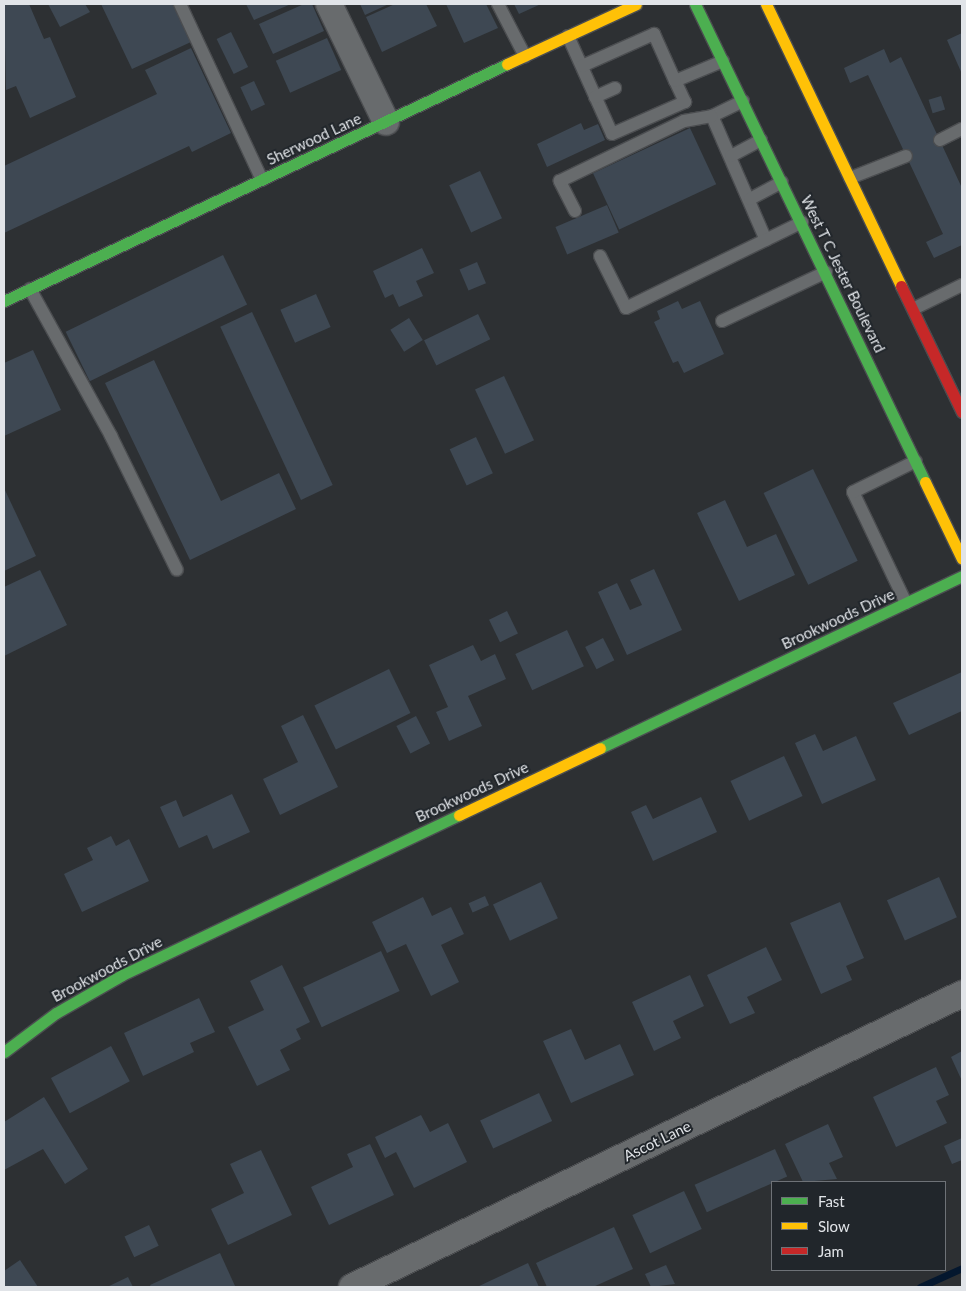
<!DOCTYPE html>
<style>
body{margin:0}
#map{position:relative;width:966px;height:1291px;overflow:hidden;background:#2d3033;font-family:Lato,sans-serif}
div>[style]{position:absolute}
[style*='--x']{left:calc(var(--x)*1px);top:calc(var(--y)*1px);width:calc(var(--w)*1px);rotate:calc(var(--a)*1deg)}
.stream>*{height:7px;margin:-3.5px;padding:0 3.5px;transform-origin:3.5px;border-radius:3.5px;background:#04172e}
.building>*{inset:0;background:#3e4853;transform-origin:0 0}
.roads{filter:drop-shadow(1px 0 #4b4d50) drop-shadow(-1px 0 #4b4d50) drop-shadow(0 1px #4b4d50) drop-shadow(0 -1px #4b4d50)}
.lane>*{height:12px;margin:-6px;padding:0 6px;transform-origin:6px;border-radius:6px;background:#686b6d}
.street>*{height:26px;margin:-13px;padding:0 13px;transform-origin:13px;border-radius:13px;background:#686b6d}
.fast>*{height:11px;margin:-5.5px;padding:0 5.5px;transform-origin:5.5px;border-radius:5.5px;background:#4caf50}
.slow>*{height:11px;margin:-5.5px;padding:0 5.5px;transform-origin:5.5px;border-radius:5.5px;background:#ffc107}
.jam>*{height:11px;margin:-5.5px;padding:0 5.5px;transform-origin:5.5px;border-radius:5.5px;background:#c62828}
span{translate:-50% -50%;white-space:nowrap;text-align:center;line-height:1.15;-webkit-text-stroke:4px #21262b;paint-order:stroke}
.street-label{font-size:15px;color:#e1e4e8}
.frame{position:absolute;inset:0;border:5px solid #e1e4e8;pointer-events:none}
.legend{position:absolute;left:771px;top:1181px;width:175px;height:90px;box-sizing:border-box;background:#21262b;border:1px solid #6e7277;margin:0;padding:6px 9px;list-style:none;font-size:15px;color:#e1e4e8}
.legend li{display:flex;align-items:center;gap:10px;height:25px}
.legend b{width:25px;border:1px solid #6e7277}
</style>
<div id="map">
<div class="stream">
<div style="--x:920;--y:1287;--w:46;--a:-24.3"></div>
</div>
<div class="building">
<div style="clip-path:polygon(4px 4px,29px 4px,44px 39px,50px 37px,76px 97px,30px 118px,16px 86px,6px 90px)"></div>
<div style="clip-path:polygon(48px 4px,85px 4px,90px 12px,60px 27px)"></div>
<div style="clip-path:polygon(101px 4px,173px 4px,191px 42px,132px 69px)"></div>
<div style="clip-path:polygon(246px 4px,291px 4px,254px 20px)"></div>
<div style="clip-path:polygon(304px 4px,312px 4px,324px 31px,273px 54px,259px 24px)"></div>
<div style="clip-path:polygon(360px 4px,389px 4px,365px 15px)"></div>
<div style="clip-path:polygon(395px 4px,426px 4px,437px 26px,382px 52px,366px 17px)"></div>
<div style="clip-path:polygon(446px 4px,486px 4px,498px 28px,464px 43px)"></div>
<div style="clip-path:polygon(514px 4px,541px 4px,519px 14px)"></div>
<div style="left:231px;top:32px;width:39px;height:16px;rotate:64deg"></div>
<div style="clip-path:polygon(962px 33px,962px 74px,947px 40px)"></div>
<div style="left:327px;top:38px;width:35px;height:56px;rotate:66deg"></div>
<div style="clip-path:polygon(191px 48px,231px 133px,192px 152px,189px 146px,4px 233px,4px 166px,157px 94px,145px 70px)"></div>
<div style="clip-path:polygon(884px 49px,890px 63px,901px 57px,962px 188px,962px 245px,934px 258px,926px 242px,943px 234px,868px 75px,850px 83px,844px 68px)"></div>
<div style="left:254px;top:81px;width:26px;height:15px;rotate:65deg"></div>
<div style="left:941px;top:96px;width:14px;height:13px;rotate:73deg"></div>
<div style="clip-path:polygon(581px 123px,584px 130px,598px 124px,605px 140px,547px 167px,537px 144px)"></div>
<div style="left:690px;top:128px;width:62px;height:107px;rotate:65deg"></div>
<div style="left:480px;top:171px;width:52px;height:34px;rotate:65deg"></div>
<div style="left:607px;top:205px;width:30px;height:56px;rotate:67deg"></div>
<div style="clip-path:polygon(422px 248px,434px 273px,416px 281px,423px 296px,399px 307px,393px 294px,385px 298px,373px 271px)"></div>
<div style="left:223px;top:255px;width:55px;height:175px;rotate:64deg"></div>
<div style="left:477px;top:262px;width:23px;height:19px;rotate:67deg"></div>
<div style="left:316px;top:294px;width:36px;height:39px;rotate:66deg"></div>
<div style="clip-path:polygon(678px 301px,682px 309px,700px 301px,724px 354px,684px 373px,678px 361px,673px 363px,654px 322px,660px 319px,657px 311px)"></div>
<div style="left:252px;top:312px;width:191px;height:35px;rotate:65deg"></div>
<div style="left:478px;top:314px;width:28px;height:60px;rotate:64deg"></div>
<div style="left:409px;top:318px;width:26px;height:22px;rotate:58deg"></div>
<div style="clip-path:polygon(33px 350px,61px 410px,4px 436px,4px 363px)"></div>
<div style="clip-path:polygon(154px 360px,221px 501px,279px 473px,296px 509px,190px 560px,105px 383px)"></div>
<div style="left:504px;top:376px;width:71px;height:32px;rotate:65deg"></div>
<div style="left:476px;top:437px;width:40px;height:29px;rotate:65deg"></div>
<div style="left:813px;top:469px;width:102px;height:55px;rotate:64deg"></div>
<div style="clip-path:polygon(4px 488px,36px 556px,4px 571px)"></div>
<div style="clip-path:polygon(725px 500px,747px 547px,776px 534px,795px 575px,739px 601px,697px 513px)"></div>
<div style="clip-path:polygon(654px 569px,682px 630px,627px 655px,598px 592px,617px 583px,630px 610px,642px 605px,630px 580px)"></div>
<div style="clip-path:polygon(40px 570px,67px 625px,4px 656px,4px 587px)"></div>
<div style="left:507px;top:611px;width:25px;height:20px;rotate:64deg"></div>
<div style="left:567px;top:630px;width:40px;height:57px;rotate:65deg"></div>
<div style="left:603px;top:638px;width:25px;height:20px;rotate:63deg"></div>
<div style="clip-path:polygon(473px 645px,481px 661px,495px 654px,506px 679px,468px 696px,482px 726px,449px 741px,436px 712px,448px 707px,429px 665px)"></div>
<div style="left:389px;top:669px;width:49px;height:83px;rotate:64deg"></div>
<div style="clip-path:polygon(962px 672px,962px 711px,909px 735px,893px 703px)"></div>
<div style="clip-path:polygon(303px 715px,338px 787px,280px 815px,263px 779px,298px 762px,281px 726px)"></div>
<div style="left:416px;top:716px;width:31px;height:22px;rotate:63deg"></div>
<div style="clip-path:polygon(815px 734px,823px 751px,856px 736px,876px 780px,822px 804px,795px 743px)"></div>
<div style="left:784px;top:756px;width:44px;height:59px;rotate:65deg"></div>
<div style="clip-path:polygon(232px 794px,250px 832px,213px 849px,207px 835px,179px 848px,160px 807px,176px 800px,183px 817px)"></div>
<div style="clip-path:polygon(701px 797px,717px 832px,653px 861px,631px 812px,646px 805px,653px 819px)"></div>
<div style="clip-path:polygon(111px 836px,116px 846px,129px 839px,149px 881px,82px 912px,64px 874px,93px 860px,87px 848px)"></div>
<div style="left:939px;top:877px;width:44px;height:57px;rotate:66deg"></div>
<div style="left:541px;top:882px;width:40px;height:53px;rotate:65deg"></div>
<div style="left:485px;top:896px;width:10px;height:18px;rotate:66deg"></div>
<div style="clip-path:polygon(423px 897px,432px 916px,451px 907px,464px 934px,441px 945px,459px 982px,431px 996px,406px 944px,387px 953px,372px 922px)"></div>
<div style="clip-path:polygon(840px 902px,864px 958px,846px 966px,852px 980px,821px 994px,790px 923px)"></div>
<div style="clip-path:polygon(766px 947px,782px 980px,747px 997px,755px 1013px,730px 1024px,707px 975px)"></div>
<div style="left:381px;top:951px;width:44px;height:86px;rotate:65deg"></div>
<div style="clip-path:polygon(282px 965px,310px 1022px,296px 1029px,301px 1039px,280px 1050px,290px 1070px,257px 1086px,228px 1027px,264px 1010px,250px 981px)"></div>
<div style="clip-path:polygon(690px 975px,704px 1006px,673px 1021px,681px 1038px,654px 1051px,632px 1002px)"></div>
<div style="clip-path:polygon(199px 998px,215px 1032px,190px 1043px,194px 1052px,143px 1076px,124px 1033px)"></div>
<div style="clip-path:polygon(571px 1029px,585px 1060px,620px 1044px,634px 1075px,571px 1103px,543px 1041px)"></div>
<div style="left:111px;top:1046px;width:40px;height:68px;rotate:62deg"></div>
<div style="clip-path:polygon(962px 1051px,962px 1081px,951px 1057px)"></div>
<div style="clip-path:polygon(936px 1067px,949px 1095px,936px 1101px,947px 1123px,896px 1147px,873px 1097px)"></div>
<div style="left:539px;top:1093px;width:31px;height:65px;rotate:65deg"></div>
<div style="clip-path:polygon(44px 1097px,88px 1169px,65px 1184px,43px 1149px,4px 1170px,4px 1122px)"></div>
<div style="clip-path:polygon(421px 1115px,430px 1132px,448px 1123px,467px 1162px,414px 1188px,396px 1152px,385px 1158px,375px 1137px)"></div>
<div style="clip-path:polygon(828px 1124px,843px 1157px,829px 1163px,837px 1179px,803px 1182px,785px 1144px)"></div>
<div style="clip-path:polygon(962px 1138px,962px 1160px,952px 1164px,944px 1146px)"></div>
<div style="clip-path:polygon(370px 1144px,394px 1195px,329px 1225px,311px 1187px,353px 1167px,347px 1154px)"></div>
<div style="left:775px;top:1149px;width:30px;height:88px;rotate:66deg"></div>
<div style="clip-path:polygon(261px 1150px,292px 1215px,228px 1245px,211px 1209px,244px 1193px,230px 1164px)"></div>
<div style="left:684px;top:1191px;width:42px;height:57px;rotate:65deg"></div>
<div style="left:149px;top:1225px;width:23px;height:27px;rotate:65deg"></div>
<div style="clip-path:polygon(614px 1227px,633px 1269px,593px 1287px,547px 1287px,536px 1263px)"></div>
<div style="clip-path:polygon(220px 1253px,235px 1286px,151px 1287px,150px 1285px)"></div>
<div style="clip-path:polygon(20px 1260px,38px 1287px,4px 1287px,4px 1271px)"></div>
<div style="clip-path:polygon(528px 1263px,539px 1287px,477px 1287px)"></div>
<div style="clip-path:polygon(666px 1265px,675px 1284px,651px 1287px,645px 1274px)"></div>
<div style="clip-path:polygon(128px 1277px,133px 1287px,107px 1287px)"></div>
</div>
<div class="roads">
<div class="lane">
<div style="--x:180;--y:4;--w:194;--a:65"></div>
<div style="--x:498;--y:4;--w:59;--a:62.6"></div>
<div style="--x:568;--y:36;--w:107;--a:65.8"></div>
<div style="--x:612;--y:134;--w:80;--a:-23.7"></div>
<div style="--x:685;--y:102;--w:23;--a:-115"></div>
<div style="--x:675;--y:81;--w:52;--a:-22.6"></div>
<div style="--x:582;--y:66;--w:79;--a:-24"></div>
<div style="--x:654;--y:34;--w:51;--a:65.9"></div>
<div style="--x:595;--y:97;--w:22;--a:-24"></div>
<div style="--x:743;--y:101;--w:34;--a:154"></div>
<div style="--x:712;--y:116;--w:135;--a:66.5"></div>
<div style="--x:940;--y:140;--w:25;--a:-27"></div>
<div style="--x:731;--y:156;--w:34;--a:-28"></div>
<div style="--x:850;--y:178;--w:60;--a:-21.4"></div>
<div style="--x:750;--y:199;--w:36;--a:-28"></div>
<div style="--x:575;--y:211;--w:34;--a:-117"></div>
<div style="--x:560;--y:181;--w:138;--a:-25.8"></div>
<div style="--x:684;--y:121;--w:28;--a:-10"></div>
<div style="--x:600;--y:256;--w:58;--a:63.4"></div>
<div style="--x:626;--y:308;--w:196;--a:-26"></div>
<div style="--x:30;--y:289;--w:168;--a:61.1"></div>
<div style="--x:111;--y:436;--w:149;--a:63.8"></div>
<div style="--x:915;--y:308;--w:52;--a:-26.1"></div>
<div style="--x:722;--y:321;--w:115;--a:-25.2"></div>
<div style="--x:906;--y:603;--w:123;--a:-115.5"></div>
<div style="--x:853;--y:492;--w:70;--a:-26.2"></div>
</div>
<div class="street">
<div style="--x:329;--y:4;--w:131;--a:64.2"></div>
<div style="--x:352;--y:1287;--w:677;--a:-25.66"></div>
</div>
<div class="fast">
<div style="--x:695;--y:4;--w:530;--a:64.3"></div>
<div style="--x:4;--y:301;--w:556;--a:-25.23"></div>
<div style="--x:600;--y:748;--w:401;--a:-25.4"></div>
<div style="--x:4;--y:1052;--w:65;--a:-36.9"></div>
<div style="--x:56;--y:1013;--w:76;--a:-29.9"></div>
<div style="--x:122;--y:975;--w:373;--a:-25.4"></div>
</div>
<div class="slow">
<div style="--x:766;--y:4;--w:313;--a:64.4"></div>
<div style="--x:507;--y:64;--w:142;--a:-24.9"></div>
<div style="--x:925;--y:482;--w:85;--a:64.3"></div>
<div style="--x:459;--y:815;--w:156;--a:-25.4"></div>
</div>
<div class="jam">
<div style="--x:901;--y:286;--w:140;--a:64.2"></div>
</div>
</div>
<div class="street-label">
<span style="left:314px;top:139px;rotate:-25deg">Sherwood Lane</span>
<span style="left:843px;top:274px;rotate:64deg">West T C Jester Boulevard</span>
<span style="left:838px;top:619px;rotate:-25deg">Brookwoods Drive</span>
<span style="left:472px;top:792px;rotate:-25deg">Brookwoods Drive</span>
<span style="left:107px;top:969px;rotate:-28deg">Brookwoods Drive</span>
<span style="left:657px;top:1141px;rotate:-26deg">Ascot Lane</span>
</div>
<div class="frame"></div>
<ul class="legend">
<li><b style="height:6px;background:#4caf50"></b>Fast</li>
<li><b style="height:6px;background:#ffc107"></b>Slow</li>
<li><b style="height:6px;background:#c62828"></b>Jam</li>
</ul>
</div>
